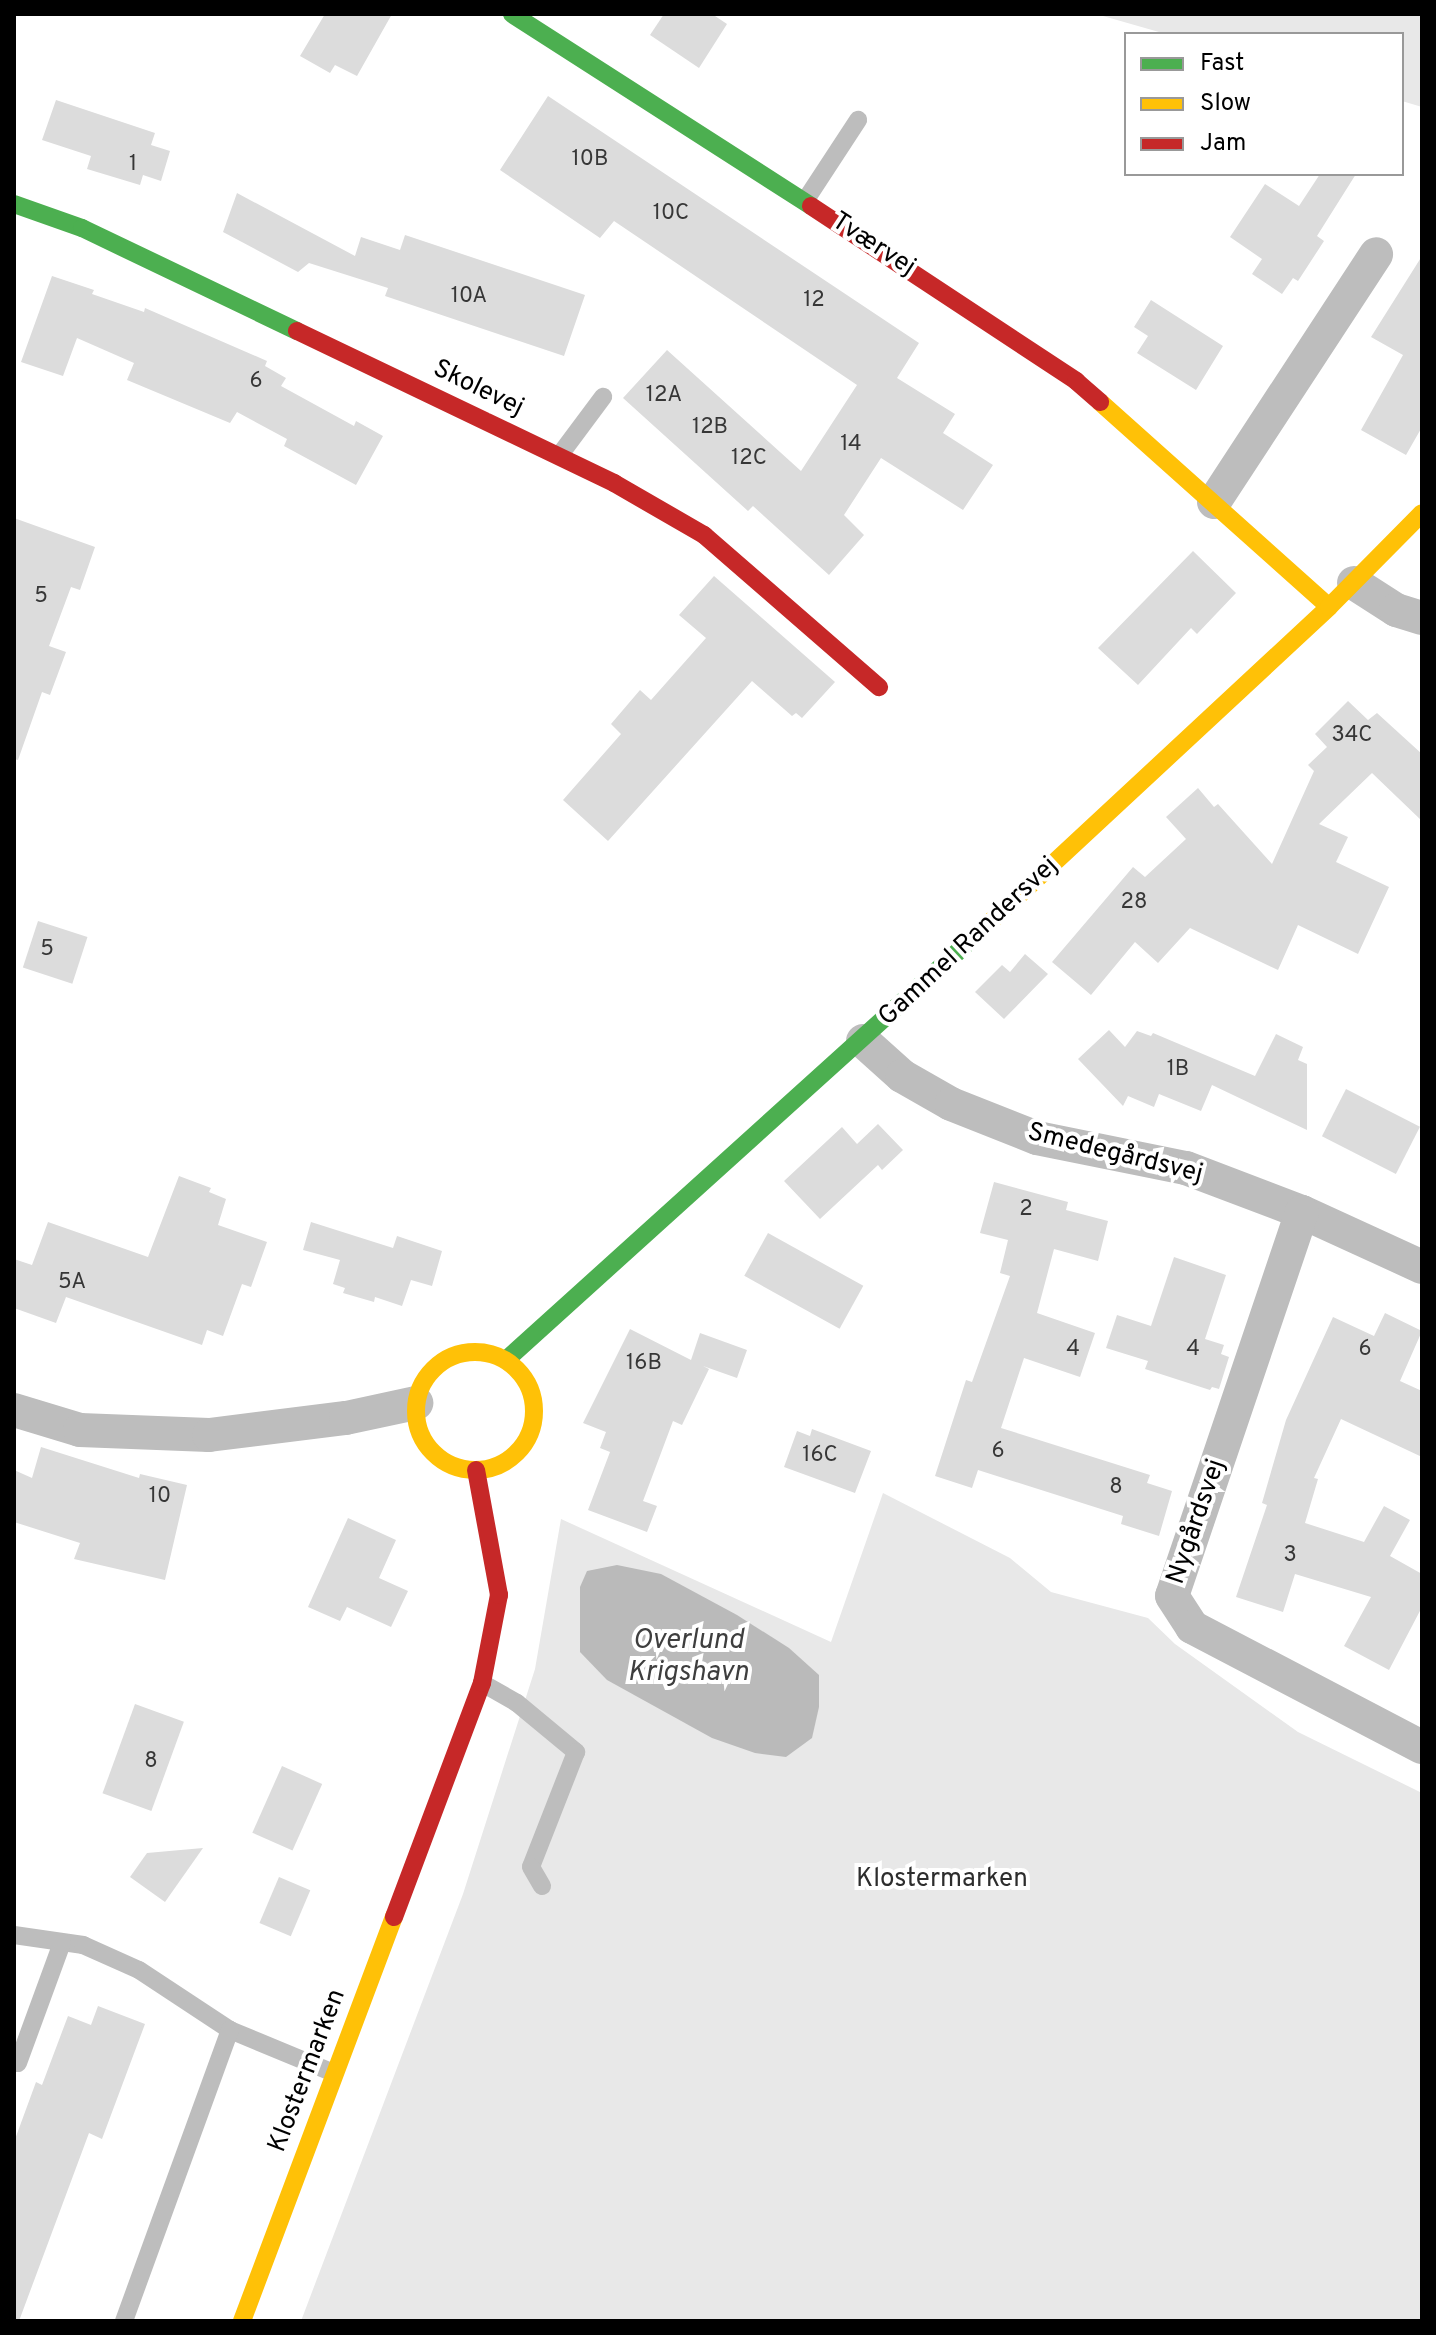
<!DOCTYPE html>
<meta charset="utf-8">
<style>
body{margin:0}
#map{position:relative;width:1436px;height:2335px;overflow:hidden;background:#fff;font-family:Overpass,sans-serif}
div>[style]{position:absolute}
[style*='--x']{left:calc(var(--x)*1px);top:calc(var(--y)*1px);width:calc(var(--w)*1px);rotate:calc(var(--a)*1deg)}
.green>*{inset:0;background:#e8e8e8}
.water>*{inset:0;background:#bababa}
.building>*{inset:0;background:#dcdcdc;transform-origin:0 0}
.lane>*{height:18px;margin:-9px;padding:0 9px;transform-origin:9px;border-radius:9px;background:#bdbdbd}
.street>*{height:34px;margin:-17px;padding:0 17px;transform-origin:17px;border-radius:17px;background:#bdbdbd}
.fast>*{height:18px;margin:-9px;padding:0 9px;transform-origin:9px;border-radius:9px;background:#4caf50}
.slow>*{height:18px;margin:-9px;padding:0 9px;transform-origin:9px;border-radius:9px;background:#ffc107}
.slow>.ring{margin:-9px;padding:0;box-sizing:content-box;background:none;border:18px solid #ffc107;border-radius:50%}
.jam>*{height:18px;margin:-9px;padding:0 9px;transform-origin:9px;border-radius:9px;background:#c62828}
span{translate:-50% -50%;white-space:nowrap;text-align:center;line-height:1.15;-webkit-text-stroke:8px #fff;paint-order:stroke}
.number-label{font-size:22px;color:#373737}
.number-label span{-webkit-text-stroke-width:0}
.street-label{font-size:26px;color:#000}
.park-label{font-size:26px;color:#2d2d2d}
.water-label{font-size:28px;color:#3e3e3e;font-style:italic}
.frame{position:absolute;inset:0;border:16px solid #000;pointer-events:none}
.legend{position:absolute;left:1124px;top:32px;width:280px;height:144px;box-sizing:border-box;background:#fff;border:2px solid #999;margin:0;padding:10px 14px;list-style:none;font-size:24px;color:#000}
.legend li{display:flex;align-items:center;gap:16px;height:40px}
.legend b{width:40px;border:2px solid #999}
</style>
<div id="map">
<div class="green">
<div style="clip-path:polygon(1096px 14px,1422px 14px,1422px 107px,1402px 101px,1402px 34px,1166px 34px)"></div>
<div style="clip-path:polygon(883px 1493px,1010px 1558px,1051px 1592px,1148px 1618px,1175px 1644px,1298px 1732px,1422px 1793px,1422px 2321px,301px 2321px,463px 1894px,535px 1669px,561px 1519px,831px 1642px)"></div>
</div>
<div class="water">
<div style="clip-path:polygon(617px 1565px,661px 1574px,737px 1615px,789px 1648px,819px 1675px,819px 1707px,812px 1738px,786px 1757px,755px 1753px,712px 1738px,607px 1680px,580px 1652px,580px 1587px,587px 1571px)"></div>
</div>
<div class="building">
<div style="clip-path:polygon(325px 14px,392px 14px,357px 76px,335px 65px,330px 73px,300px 56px)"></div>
<div style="clip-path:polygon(664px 14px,712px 14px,727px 24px,699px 68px,650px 35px)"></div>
<div style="clip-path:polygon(548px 96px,919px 343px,897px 378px,955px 414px,943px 433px,993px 465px,963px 510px,881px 458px,844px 515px,864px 535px,829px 575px,753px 506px,748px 511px,623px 398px,667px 350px,801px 471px,857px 385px,614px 221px,600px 238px,500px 170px)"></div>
<div style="clip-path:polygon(56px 100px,155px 133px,151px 145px,170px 151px,161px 181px,143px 175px,140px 185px,87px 169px,91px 156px,42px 140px)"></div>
<div style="clip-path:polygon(1320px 174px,1356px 174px,1317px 236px,1324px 241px,1298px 281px,1293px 278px,1282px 294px,1252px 274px,1262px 259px,1230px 237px,1265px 184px,1299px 206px)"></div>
<div style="clip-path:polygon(237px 193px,355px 256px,361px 237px,400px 250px,405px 235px,585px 295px,564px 356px,385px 296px,388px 288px,309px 263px,298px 272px,223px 232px)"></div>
<div style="clip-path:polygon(1422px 256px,1422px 427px,1406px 455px,1361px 430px,1403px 355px,1371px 337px)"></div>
<div style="clip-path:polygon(52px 276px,94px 290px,92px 294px,144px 312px,145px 308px,267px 361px,265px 366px,286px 378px,281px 386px,354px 426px,356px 421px,383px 436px,356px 485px,284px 446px,287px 439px,237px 412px,230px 423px,127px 380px,134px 363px,77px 338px,63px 376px,21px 362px)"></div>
<div style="clip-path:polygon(1151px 300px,1223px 346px,1196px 390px,1137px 353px,1148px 336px,1134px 327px)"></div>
<div style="clip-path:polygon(14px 518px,95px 547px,80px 590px,71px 587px,49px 646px,66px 652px,50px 695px,42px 692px,18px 760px,14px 759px)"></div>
<div style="clip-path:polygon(1193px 551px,1236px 593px,1197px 634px,1191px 628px,1138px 685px,1098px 648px)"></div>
<div style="clip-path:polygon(714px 576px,835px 682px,802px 718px,796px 713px,792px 716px,752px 681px,608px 841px,563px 800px,621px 734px,611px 724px,640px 690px,651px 700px,706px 638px,679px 615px)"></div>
<div style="clip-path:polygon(1348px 701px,1368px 720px,1377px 713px,1422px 754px,1422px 821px,1372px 773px,1319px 824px,1348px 837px,1336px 862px,1389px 887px,1358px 954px,1298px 925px,1278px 970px,1190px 928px,1158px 963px,1135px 942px,1091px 995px,1052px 962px,1133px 867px,1145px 877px,1186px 839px,1166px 817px,1198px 788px,1214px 807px,1218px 804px,1272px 864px,1314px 771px,1308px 765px,1327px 747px,1315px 734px)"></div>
<div style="left:38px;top:921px;width:52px;height:49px;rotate:18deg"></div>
<div style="clip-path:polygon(1025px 954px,1048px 974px,1004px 1019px,975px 992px,1002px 965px,1010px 972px)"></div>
<div style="clip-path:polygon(1109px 1030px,1125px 1047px,1137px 1031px,1151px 1036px,1153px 1033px,1255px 1076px,1276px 1034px,1303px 1047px,1298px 1060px,1307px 1064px,1307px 1130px,1212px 1085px,1201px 1111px,1159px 1094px,1154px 1107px,1128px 1096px,1123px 1106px,1078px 1059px)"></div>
<div style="left:1346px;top:1089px;width:83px;height:53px;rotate:27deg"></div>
<div style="clip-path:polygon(878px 1124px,903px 1150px,882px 1170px,878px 1165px,820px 1219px,784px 1181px,842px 1127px,857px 1144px)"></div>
<div style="clip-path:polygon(179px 1176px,211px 1188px,209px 1192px,226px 1199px,218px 1225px,267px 1242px,251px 1287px,242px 1284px,223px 1336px,207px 1330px,202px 1345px,66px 1297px,56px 1323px,14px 1308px,14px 1259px,32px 1265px,48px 1222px,148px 1257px)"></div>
<div style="clip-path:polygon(994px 1182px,1068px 1202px,1066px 1210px,1108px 1221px,1098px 1261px,1054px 1249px,1037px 1313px,1095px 1333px,1080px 1377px,1024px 1358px,1001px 1428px,1150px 1475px,1147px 1483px,1172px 1491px,1159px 1536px,1121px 1524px,1123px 1516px,978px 1470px,972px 1488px,935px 1476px,966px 1380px,972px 1382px,1010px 1276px,1000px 1273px,1008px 1240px,980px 1233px)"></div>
<div style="clip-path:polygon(311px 1222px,393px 1248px,397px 1236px,442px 1251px,432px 1286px,411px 1280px,402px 1306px,375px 1297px,374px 1302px,343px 1293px,345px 1288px,333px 1284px,340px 1260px,303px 1250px)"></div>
<div style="left:768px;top:1233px;width:109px;height:49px;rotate:29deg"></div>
<div style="clip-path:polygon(1174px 1257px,1226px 1275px,1205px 1339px,1224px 1345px,1221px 1354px,1229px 1357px,1219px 1389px,1212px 1387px,1210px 1390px,1145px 1369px,1148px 1361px,1106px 1348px,1117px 1315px,1151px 1326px)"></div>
<div style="clip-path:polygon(1385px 1313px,1422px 1331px,1400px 1381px,1422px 1391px,1422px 1457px,1341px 1419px,1314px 1478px,1318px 1479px,1305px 1523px,1364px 1542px,1384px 1506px,1410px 1520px,1390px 1556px,1422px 1574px,1422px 1607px,1389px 1670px,1344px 1646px,1371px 1597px,1295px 1574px,1283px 1612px,1236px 1597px,1267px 1505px,1262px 1503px,1286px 1420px,1333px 1317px,1374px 1336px)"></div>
<div style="clip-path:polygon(630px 1329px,691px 1360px,700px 1333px,747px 1350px,737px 1378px,703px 1366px,709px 1369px,682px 1425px,673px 1421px,643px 1501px,657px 1506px,647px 1532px,588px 1510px,610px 1452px,600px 1448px,606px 1432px,583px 1423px)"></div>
<div style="clip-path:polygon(812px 1429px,871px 1451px,855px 1493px,784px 1467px,797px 1431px,810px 1436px)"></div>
<div style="clip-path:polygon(41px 1447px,139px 1478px,140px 1474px,187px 1485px,165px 1580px,74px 1559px,80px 1543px,14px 1522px,14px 1470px,32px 1478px)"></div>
<div style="clip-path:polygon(348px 1518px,396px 1540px,379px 1578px,408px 1591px,391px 1627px,347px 1607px,340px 1621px,308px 1607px)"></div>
<div style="left:135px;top:1704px;width:52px;height:95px;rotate:20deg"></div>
<div style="left:282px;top:1766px;width:44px;height:73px;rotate:24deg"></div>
<div style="clip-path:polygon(203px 1848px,165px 1902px,130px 1877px,147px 1853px)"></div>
<div style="left:279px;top:1877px;width:34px;height:50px;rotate:23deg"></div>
<div style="clip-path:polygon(98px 2006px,145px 2024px,102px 2139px,89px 2133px,19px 2321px,14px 2321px,14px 2142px,36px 2082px,42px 2085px,68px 2016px,91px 2025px)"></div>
</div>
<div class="lane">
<div style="--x:805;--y:201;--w:97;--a:-56.8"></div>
<div style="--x:559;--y:456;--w:74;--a:-53.3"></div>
<div style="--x:482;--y:1683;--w:40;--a:29.7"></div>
<div style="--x:517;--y:1703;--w:77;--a:39.7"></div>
<div style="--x:576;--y:1752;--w:123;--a:111.4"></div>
<div style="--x:531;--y:1867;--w:22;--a:60"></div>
<div style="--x:14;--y:1935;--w:70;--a:8.2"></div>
<div style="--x:83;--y:1945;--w:61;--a:24.1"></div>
<div style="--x:139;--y:1970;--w:109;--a:33.4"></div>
<div style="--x:230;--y:2030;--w:113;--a:22.5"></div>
<div style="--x:18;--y:2063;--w:128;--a:-69.9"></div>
<div style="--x:124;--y:2321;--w:310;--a:-70"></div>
</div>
<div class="street">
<div style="--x:1214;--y:502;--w:296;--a:-56.8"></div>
<div style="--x:1354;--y:583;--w:50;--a:32.7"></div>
<div style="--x:1396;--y:610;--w:27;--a:17"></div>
<div style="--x:863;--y:1041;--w:52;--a:41.9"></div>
<div style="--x:902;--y:1076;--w:56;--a:29.7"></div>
<div style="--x:951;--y:1104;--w:92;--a:21.6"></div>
<div style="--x:1037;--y:1138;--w:152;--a:11.4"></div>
<div style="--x:1186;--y:1168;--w:124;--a:20.8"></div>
<div style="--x:1302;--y:1212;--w:132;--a:24.6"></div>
<div style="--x:1302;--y:1212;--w:405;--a:108.7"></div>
<div style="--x:1172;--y:1596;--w:37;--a:57"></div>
<div style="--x:1192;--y:1627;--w:259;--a:27.6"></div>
<div style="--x:14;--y:1410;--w:69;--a:16.9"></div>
<div style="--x:80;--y:1430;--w:129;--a:2.2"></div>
<div style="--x:209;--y:1435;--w:138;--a:-7.1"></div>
<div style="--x:346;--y:1418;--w:72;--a:-12.1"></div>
</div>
<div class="fast">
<div style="--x:512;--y:14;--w:355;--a:32.7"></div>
<div style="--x:14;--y:204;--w:72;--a:19.4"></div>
<div style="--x:82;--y:228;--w:238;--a:25.6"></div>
<div style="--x:506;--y:1360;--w:629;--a:-42.1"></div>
</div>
<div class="slow">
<div style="--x:1100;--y:402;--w:307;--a:41.8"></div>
<div style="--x:973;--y:938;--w:486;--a:-42.9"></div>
<div style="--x:1329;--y:607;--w:132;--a:-45.3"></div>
<div class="ring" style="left:416px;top:1352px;width:100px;height:100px"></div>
<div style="--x:242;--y:2321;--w:432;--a:-69.4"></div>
</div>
<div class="jam">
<div style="--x:811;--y:206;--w:318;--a:33.4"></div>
<div style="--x:1076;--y:381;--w:32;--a:41"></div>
<div style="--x:297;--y:331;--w:352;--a:25.6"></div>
<div style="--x:614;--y:483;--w:104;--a:30"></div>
<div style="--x:704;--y:535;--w:232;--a:41"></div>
<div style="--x:394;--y:1917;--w:250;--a:-69.4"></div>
<div style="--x:482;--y:1683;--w:90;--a:-79.1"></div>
<div style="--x:499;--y:1595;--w:127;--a:-100.4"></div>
</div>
<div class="number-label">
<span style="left:590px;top:160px">10B</span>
<span style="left:133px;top:165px">1</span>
<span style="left:671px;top:214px">10C</span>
<span style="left:469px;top:297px">10A</span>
<span style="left:814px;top:301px">12</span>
<span style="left:256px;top:382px">6</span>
<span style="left:664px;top:396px">12A</span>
<span style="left:710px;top:428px">12B</span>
<span style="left:851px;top:445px">14</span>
<span style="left:749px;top:459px">12C</span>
<span style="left:41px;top:597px">5</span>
<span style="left:1352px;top:736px">34C</span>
<span style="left:1134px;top:903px">28</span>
<span style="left:47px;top:950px">5</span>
<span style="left:1178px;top:1070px">1B</span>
<span style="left:1026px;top:1210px">2</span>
<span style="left:72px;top:1283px">5A</span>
<span style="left:1073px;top:1350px">4</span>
<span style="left:1193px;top:1350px">4</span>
<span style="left:1365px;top:1350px">6</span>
<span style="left:644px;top:1364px">16B</span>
<span style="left:998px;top:1452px">6</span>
<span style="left:820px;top:1456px">16C</span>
<span style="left:1116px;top:1488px">8</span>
<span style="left:160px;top:1497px">10</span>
<span style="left:1290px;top:1556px">3</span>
<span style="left:151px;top:1762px">8</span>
</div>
<div class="street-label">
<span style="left:873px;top:245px;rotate:33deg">Tværvej</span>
<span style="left:478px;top:389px;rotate:26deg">Skolevej</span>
<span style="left:969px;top:942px;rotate:-43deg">Gammel Randersvej</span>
<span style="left:1115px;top:1154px;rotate:14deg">Smedegårdsvej</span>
<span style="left:1197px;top:1522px;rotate:-71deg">Nygårdsvej</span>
<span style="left:308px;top:2071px;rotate:-69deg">Klostermarken</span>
</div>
<div class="park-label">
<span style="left:942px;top:1880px">Klostermarken</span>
</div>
<div class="water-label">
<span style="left:688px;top:1657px">Overlund<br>Krigshavn</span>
</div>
<div class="frame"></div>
<ul class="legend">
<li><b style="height:10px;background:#4caf50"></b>Fast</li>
<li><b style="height:10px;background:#ffc107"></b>Slow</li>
<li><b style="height:10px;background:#c62828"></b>Jam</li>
</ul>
</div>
